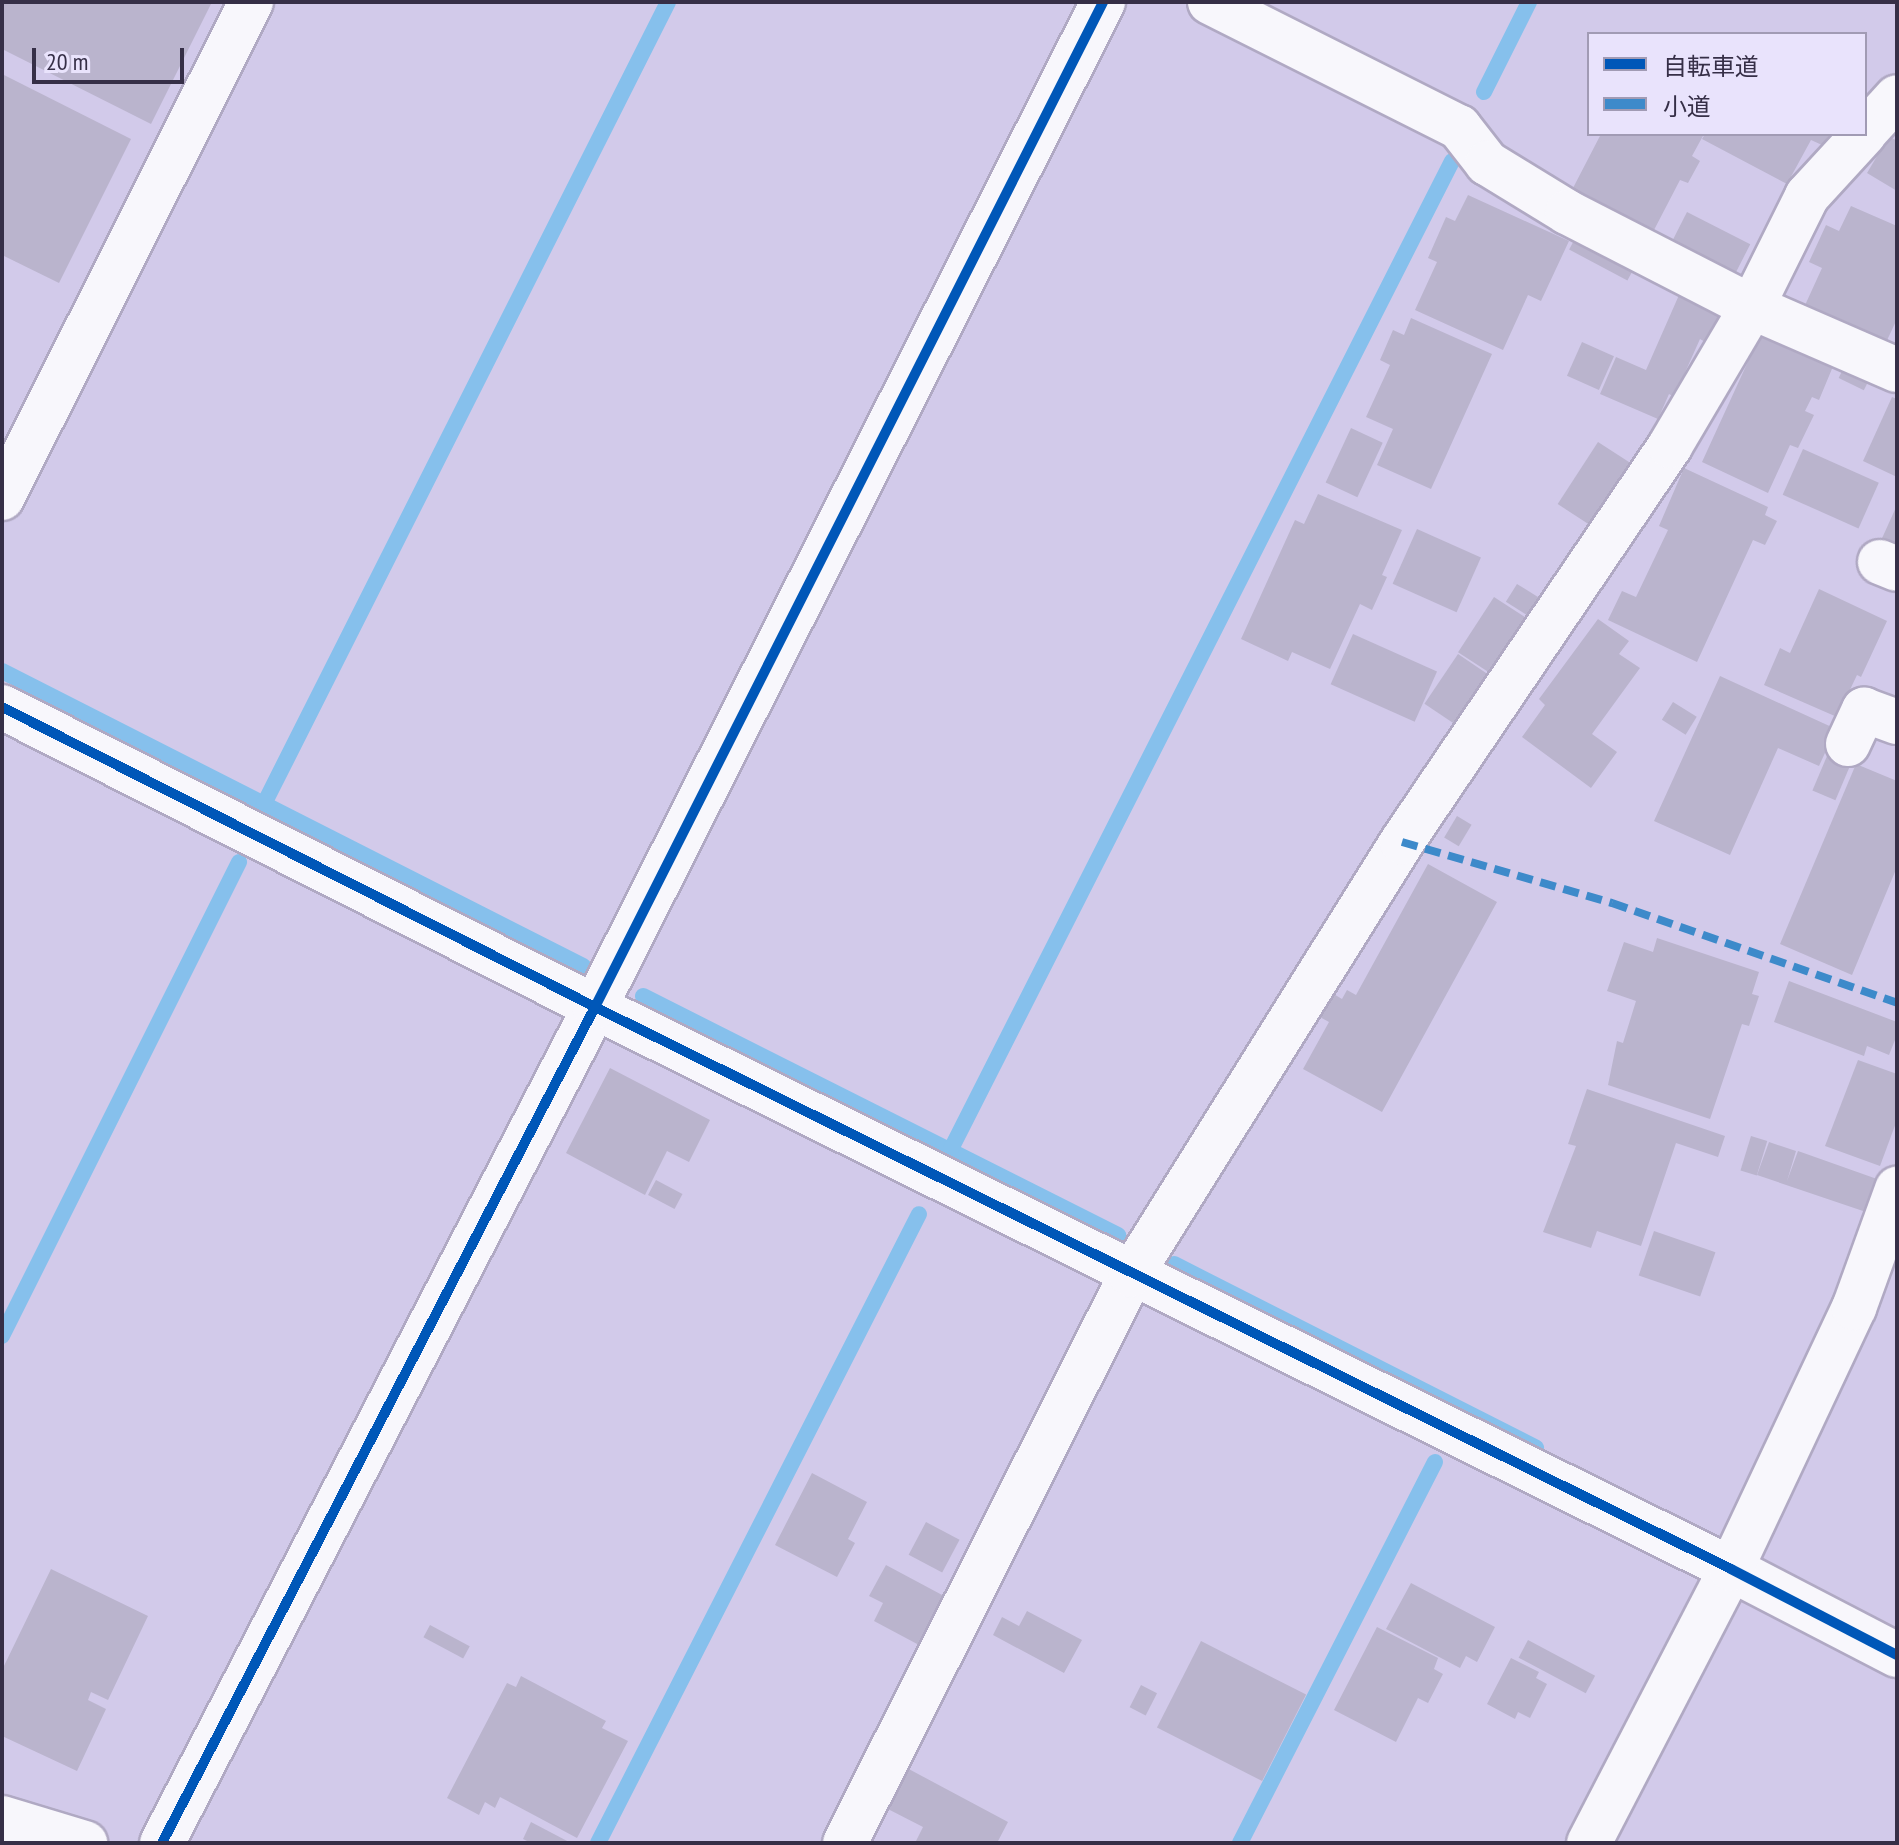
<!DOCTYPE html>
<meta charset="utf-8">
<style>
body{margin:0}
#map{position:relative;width:1899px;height:1845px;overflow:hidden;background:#d2caea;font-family:"PT Sans Narrow","Noto Sans JP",sans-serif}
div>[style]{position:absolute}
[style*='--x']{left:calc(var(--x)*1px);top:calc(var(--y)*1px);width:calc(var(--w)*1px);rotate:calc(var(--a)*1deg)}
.stream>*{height:16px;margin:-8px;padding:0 8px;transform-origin:8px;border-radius:8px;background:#86c0ec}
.building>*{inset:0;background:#bab4cd;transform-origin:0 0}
.roads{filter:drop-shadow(2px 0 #b0a9c3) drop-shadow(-2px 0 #b0a9c3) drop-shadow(0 2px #b0a9c3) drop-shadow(0 -2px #b0a9c3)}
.minor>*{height:44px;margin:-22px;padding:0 22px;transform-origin:22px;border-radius:22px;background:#f8f7fc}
.major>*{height:44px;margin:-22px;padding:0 22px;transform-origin:22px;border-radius:22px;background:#f8f7fc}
.quiet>*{height:8px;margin-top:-4px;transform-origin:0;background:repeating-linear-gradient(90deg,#3d8aca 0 16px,transparent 0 24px)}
.cycleway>*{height:10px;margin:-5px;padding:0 5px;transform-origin:5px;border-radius:5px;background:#0057b8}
span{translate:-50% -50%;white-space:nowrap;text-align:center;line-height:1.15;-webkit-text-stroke:6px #e9e3fc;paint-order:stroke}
.frame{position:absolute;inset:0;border:4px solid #362f47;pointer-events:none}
.legend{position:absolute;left:1587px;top:32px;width:280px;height:104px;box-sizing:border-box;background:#e9e3fc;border:2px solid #a19bb4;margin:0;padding:10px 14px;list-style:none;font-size:24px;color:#362f47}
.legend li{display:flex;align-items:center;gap:16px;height:40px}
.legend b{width:40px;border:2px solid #a19bb4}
.scale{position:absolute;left:32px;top:48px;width:152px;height:36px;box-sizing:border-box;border:4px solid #362f47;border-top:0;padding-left:10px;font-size:24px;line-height:28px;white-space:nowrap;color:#362f47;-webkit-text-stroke:6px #e9e3fc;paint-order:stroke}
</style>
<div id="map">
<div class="stream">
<div style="--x:1484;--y:92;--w:101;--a:-63.4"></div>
<div style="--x:2;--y:671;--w:652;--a:26.92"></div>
<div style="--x:264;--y:804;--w:898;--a:-63.26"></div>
<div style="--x:643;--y:996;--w:532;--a:26.71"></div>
<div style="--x:950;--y:1151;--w:1110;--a:-63.11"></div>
<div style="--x:1174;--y:1264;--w:406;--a:26.9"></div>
<div style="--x:2;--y:1336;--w:530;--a:-63.43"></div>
<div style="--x:598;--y:1843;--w:706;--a:-62.96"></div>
<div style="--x:1240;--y:1843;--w:428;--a:-62.9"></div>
</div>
<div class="building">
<div style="clip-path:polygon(2px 2px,212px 2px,151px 124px,2px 49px)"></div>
<div style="clip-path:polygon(2px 74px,131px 139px,59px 283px,2px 255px)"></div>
<div style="clip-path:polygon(1601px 134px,1704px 134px,1692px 156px,1700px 161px,1688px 183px,1680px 180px,1654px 230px,1573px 188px)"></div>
<div style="clip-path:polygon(1705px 134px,1830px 134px,1822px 145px,1811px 140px,1787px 184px,1702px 139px)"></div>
<div style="clip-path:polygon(1889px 136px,1897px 141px,1897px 191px,1867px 173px)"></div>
<div style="clip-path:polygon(1468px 195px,1569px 241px,1541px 301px,1528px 295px,1503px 350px,1415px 310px,1437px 262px,1428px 258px,1446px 217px,1455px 221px)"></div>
<div style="clip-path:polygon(1851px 206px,1897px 226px,1897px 319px,1882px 351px,1801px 314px,1822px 268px,1809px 262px,1826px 225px,1839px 231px)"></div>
<div style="left:1687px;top:212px;width:71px;height:40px;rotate:27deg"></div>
<div style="left:1579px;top:231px;width:66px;height:21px;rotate:28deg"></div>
<div style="clip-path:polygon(1683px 286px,1724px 305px,1707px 343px,1700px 339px,1674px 397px,1669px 394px,1658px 419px,1600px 394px,1616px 357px,1646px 370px)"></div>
<div style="clip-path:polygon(1411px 318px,1492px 354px,1431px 489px,1377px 465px,1393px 429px,1366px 417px,1390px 365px,1380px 360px,1393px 330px,1404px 335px)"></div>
<div style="clip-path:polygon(1762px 331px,1834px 364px,1819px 400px,1812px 397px,1805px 411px,1814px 415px,1798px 448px,1790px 445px,1768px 493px,1702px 462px)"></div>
<div style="left:1582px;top:342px;width:35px;height:37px;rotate:24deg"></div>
<div style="left:1847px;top:361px;width:28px;height:19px;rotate:26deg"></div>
<div style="clip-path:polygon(1892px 397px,1897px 399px,1897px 477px,1863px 461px)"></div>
<div style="left:1351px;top:428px;width:35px;height:60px;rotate:25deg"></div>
<div style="left:1598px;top:442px;width:42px;height:74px;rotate:33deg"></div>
<div style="left:1803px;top:449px;width:83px;height:50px;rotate:24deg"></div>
<div style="clip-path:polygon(1684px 468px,1768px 507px,1765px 515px,1777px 521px,1765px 545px,1753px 540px,1697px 662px,1608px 620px,1622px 591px,1636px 597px,1668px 530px,1659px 526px)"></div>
<div style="clip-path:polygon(1318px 494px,1402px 530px,1382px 575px,1387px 577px,1372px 610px,1360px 604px,1330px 669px,1292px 652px,1288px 661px,1241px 639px,1295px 520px,1304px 524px)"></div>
<div style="clip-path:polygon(1897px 505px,1897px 553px,1879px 545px)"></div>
<div style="left:1417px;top:529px;width:70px;height:60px;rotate:24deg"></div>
<div style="left:1517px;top:584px;width:28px;height:21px;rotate:32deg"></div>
<div style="clip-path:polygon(1819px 589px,1887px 621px,1861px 677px,1857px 675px,1837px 717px,1764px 685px,1780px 648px,1790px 653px)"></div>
<div style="left:1494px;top:597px;width:44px;height:66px;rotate:33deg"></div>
<div style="clip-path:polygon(1598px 619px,1629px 641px,1619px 654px,1640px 668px,1592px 734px,1617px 752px,1591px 788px,1522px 737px,1545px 705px,1539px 699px)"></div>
<div style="left:1353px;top:634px;width:92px;height:55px;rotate:24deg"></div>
<div style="left:1458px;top:654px;width:36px;height:60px;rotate:34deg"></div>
<div style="clip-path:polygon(1720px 676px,1836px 729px,1819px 766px,1778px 748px,1730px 855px,1654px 821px)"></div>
<div style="left:1673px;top:702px;width:28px;height:21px;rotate:32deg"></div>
<div style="left:1830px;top:749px;width:25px;height:45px;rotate:23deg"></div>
<div style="clip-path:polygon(1856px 764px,1897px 781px,1897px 867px,1852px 975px,1780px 944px)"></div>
<div style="left:1457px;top:816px;width:17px;height:25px;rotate:31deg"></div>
<div style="clip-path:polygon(1428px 864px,1497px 902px,1382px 1112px,1303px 1069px,1329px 1022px,1318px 1016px,1332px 993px,1342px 999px,1347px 990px,1356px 995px)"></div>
<div style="clip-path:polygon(1657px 938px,1759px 972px,1752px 994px,1759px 996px,1749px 1026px,1742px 1024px,1710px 1119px,1608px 1085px,1617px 1041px,1623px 1043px,1636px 1001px,1607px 991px,1624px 942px,1653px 952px)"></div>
<div style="clip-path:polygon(1789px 981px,1897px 1022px,1897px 1035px,1889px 1055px,1867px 1046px,1864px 1056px,1774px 1022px)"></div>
<div style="clip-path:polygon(1858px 1060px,1897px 1074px,1897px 1120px,1880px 1166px,1825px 1146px)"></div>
<div style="clip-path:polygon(610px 1068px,710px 1120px,689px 1162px,667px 1151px,645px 1195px,566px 1153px)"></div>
<div style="clip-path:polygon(1587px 1089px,1725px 1136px,1718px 1157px,1676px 1143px,1641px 1246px,1597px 1231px,1591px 1248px,1543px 1232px,1576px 1146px,1568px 1144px)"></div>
<div style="left:1751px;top:1136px;width:17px;height:36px;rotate:17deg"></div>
<div style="clip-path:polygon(1769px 1142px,1796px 1151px,1787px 1181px,1798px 1151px,1877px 1179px,1866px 1212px,1757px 1175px)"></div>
<div style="left:656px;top:1180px;width:30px;height:17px;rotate:28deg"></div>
<div style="left:1654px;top:1231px;width:65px;height:47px;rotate:19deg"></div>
<div style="clip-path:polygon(812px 1473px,867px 1502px,848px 1539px,855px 1543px,837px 1577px,775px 1545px)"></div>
<div style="left:926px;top:1522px;width:38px;height:37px;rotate:28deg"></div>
<div style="clip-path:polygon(886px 1565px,944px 1596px,919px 1645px,874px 1621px,883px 1603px,869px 1596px)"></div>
<div style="clip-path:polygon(51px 1569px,148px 1616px,108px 1700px,91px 1692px,88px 1700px,106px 1709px,77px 1771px,2px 1736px,2px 1670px)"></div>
<div style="clip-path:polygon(1411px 1583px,1495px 1627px,1477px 1662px,1466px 1656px,1460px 1668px,1386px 1629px)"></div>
<div style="clip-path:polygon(1027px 1611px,1082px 1640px,1064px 1673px,993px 1635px,1002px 1617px,1019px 1626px)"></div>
<div style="left:430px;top:1625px;width:45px;height:14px;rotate:28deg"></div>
<div style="clip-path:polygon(1377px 1627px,1438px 1658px,1434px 1669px,1443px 1674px,1428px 1703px,1418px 1698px,1396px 1742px,1334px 1710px)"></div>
<div style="left:1528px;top:1640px;width:76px;height:20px;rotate:28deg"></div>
<div style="left:1201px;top:1641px;width:118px;height:97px;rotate:27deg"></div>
<div style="clip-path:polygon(1511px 1658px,1539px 1672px,1536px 1678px,1547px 1684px,1530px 1718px,1518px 1712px,1515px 1719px,1487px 1704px)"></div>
<div style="clip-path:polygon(521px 1676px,606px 1721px,602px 1728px,628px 1741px,577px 1838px,500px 1797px,495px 1808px,485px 1802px,479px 1815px,447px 1798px,507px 1683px,516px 1687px)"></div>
<div style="left:1141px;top:1685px;width:18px;height:25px;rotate:27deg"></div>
<div style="clip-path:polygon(905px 1767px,1008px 1822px,997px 1843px,915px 1843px,923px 1827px,884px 1807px)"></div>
<div style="clip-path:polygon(531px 1822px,571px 1843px,531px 1843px,523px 1839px)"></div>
</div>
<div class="roads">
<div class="minor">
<div style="--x:1210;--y:2;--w:279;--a:26.7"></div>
<div style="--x:1459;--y:127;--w:46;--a:52.1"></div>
<div style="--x:1487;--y:163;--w:94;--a:31.5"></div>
<div style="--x:1567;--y:212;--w:208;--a:27.2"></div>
<div style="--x:1752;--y:307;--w:158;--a:23.5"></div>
<div style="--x:1865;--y:132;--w:47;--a:-47.6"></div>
<div style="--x:2;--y:498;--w:555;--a:-63.34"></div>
<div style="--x:1880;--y:562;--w:18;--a:22"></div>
<div style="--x:2;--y:707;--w:665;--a:26.83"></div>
<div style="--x:595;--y:1007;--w:1267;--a:26.32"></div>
<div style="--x:1731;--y:1569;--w:187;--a:27.4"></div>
<div style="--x:1848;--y:744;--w:38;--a:-65"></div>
<div style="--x:1864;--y:710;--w:35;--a:20"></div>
<div style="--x:162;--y:1843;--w:941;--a:-62.62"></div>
<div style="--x:595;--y:1007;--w:1126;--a:-63.18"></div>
<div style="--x:845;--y:1843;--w:636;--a:-63.27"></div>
<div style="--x:1131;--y:1275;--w:511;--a:-57.96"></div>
<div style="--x:1402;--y:842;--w:478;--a:-55.9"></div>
<div style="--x:1670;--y:446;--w:161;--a:-59.5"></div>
<div style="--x:1752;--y:307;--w:124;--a:-63.6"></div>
<div style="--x:1807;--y:196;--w:84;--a:-47.4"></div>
<div style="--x:1589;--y:1843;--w:309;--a:-62.6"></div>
<div style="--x:1731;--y:1569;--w:289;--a:-64.8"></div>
<div style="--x:1854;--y:1308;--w:127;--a:-70.1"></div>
</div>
<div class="major">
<div style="--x:2;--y:1818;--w:87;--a:16.8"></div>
</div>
</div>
<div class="quiet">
<div style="--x:1402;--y:842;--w:219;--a:16.2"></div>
<div style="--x:1612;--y:903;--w:302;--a:19.3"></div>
</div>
<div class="cycleway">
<div style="--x:2;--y:707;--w:665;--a:26.83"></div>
<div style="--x:595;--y:1007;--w:1267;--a:26.32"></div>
<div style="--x:1731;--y:1569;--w:187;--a:27.4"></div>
<div style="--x:162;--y:1843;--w:941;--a:-62.62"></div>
<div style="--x:595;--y:1007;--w:1126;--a:-63.18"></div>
</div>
<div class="frame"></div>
<ul class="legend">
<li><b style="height:10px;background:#0057b8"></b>自転車道</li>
<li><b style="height:10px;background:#3d8aca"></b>小道</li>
</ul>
<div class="scale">20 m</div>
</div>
